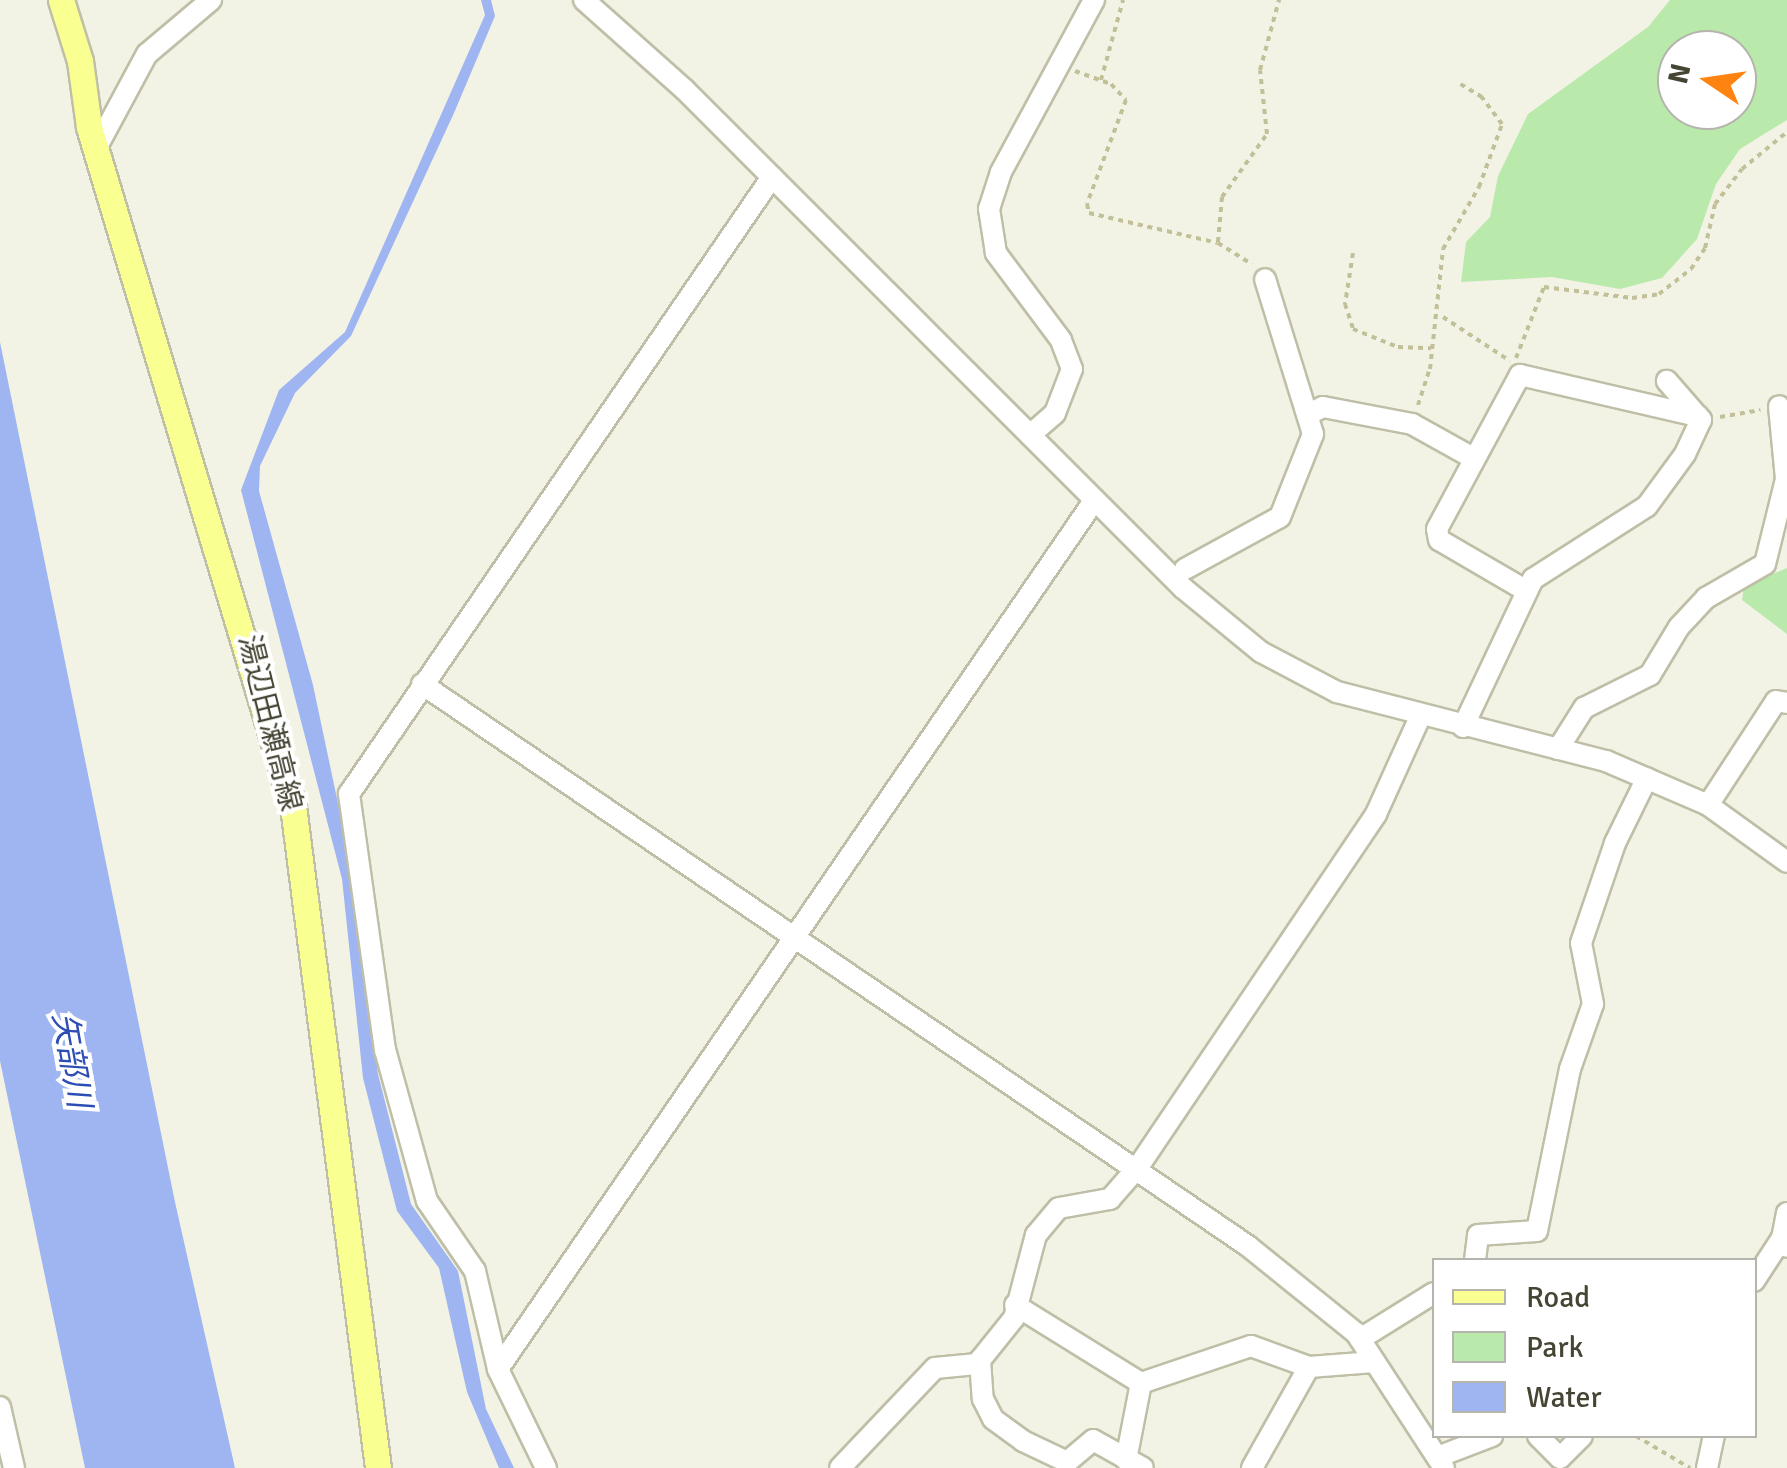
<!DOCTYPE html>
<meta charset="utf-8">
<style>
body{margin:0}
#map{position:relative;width:1787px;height:1468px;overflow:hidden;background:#f3f3e5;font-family:Signika,"Noto Sans JP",sans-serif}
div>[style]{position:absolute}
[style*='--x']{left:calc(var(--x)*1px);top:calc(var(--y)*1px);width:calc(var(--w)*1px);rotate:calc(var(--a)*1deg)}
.green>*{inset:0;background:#bae9ac}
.water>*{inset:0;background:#9fb5f2}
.path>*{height:4px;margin-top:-2px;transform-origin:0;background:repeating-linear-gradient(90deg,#c1c098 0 5px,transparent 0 10px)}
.roads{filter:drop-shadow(2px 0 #bfbfa7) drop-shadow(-2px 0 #bfbfa7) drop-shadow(0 2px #bfbfa7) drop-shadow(0 -2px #bfbfa7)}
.minor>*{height:20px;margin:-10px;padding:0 10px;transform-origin:10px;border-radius:10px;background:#fff}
.major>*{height:25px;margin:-12.5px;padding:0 12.5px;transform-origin:12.5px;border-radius:12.5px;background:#faff92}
span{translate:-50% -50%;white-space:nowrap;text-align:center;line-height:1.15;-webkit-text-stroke:8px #fff;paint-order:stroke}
.street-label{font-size:30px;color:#464534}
.water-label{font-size:32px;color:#2b4db4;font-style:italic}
.legend{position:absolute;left:1432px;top:1258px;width:325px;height:180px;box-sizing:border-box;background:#fff;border:2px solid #b5b5ae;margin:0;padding:12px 18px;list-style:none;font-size:30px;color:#464534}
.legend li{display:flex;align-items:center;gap:20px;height:50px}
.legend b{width:50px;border:2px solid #b5b5ae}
.north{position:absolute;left:1657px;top:30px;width:100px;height:100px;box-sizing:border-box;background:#fff;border:2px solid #b5b5ae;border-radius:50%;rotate:283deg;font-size:28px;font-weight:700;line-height:40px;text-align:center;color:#464534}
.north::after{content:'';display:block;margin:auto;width:35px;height:45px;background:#ff8310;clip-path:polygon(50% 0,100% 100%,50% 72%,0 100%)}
</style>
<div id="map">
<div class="green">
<div style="clip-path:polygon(evenodd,1670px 0,1787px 0,1787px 120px,1740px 149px,1716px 184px,1697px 239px,1662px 278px,1620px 289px,1552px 277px,1461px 282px,1466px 242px,1490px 217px,1498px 176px,1528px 114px,1648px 27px,1670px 0,1677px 50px,1737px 50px,1737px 110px,1677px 110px,1677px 50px)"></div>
<div style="clip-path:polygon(1787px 568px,1787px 634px,1742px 600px,1744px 586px)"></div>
</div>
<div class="water">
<div style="clip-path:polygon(481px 0,491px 0,495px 16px,454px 113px,351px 336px,295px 393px,260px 466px,259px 491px,313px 685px,354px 879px,378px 1074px,411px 1204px,458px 1271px,486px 1409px,514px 1468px,499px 1468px,467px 1392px,439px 1268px,397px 1211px,363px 1078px,342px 879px,241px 490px,279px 390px,345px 332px,485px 15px)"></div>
<div style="clip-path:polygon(0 342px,175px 1202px,235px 1468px,85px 1468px,0 1061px)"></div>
</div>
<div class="path">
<div style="--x:1075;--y:71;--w:38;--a:20"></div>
<div style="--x:1111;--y:84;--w:22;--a:47"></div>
<div style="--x:1126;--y:100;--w:111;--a:110.6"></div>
<div style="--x:1087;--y:204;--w:9;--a:77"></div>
<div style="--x:1089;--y:213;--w:132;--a:13.1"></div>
<div style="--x:1218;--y:243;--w:40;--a:32"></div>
<div style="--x:1101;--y:80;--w:83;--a:-74.6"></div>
<div style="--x:1218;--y:242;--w:45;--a:-84.9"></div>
<div style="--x:1222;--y:197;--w:77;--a:-54.5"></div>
<div style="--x:1267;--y:134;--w:64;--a:-96.2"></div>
<div style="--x:1260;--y:70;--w:73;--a:-74.8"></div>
<div style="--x:1353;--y:253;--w:52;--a:98.9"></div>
<div style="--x:1345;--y:304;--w:26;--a:72"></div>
<div style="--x:1353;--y:329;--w:48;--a:21.8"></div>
<div style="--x:1398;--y:347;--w:33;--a:2"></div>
<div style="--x:1443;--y:317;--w:80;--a:33.3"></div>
<div style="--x:1516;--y:358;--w:76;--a:-68.5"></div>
<div style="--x:1544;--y:287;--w:89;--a:7.1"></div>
<div style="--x:1632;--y:298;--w:27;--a:-8"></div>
<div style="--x:1659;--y:294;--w:41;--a:-38"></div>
<div style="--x:1691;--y:269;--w:25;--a:-56"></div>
<div style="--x:1705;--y:248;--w:45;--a:-77.2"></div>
<div style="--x:1715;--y:204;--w:44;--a:-52.4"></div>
<div style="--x:1742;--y:169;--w:58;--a:-39.4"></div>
<div style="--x:1418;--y:405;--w:38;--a:-72"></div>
<div style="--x:1430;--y:369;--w:121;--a:-83.8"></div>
<div style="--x:1443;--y:249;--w:72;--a:-59.9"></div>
<div style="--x:1479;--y:187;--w:67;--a:-69.9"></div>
<div style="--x:1502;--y:124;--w:34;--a:-127"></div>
<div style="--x:1482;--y:97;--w:26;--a:-149"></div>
<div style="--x:1720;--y:417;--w:41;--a:-9.9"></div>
<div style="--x:1636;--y:1436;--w:63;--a:30.7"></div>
</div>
<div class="roads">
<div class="minor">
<div style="--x:584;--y:0;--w:134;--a:41.7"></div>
<div style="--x:684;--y:89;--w:706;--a:45"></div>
<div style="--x:1183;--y:588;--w:101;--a:39.4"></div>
<div style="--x:1261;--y:652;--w:86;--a:27.8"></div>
<div style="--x:1337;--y:692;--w:278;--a:14.4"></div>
<div style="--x:1606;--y:761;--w:111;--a:23.3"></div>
<div style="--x:1708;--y:805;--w:97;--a:35.8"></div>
<div style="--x:99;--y:143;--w:101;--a:-61.7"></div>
<div style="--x:147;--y:54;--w:84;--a:-40.2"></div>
<div style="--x:1311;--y:413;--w:13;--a:-27"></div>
<div style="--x:1323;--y:407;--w:91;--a:10.8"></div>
<div style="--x:1412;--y:424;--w:70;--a:29.1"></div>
<div style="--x:1030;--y:435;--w:33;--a:-41"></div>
<div style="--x:1055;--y:413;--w:47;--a:-68.9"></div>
<div style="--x:1072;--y:369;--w:31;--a:-111"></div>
<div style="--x:1061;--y:340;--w:109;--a:-126.8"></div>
<div style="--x:996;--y:253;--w:45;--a:-99"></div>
<div style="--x:989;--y:209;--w:39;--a:-72"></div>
<div style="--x:1001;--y:172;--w:196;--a:-61.6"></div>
<div style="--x:1185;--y:569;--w:108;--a:-28.7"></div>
<div style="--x:1280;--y:517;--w:89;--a:-68.3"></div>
<div style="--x:1313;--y:434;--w:162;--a:-107.2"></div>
<div style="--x:1525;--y:590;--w:99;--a:-149.8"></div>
<div style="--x:1439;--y:540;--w:11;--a:-100"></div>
<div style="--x:1437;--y:529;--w:175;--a:-61.7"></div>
<div style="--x:1520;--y:375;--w:183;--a:13"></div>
<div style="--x:422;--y:684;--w:999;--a:34.23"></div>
<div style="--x:1248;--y:1246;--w:139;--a:38.9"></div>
<div style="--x:1356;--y:1333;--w:161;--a:56.9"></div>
<div style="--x:1463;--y:727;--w:164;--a:-64.7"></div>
<div style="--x:1533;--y:579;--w:135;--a:-32.6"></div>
<div style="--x:1647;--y:506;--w:64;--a:-53.8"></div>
<div style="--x:1685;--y:454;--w:38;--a:-65"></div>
<div style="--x:1701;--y:420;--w:52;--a:-131.1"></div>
<div style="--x:1558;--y:749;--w:49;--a:-57.6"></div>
<div style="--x:1584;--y:708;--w:74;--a:-26.6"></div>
<div style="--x:1650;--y:675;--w:56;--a:-58.9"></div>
<div style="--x:1679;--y:627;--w:40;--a:-47"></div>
<div style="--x:1706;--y:598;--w:68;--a:-30"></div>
<div style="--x:1765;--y:564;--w:88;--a:-76.1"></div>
<div style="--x:1786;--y:479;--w:73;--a:-95.5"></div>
<div style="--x:1708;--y:805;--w:124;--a:-56.8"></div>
<div style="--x:1776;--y:701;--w:11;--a:10"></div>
<div style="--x:1787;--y:1213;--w:25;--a:101"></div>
<div style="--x:1782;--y:1238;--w:10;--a:61"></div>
<div style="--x:1475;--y:1260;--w:25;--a:-83"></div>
<div style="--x:1478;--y:1235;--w:59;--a:-3.9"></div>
<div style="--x:1537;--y:1231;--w:165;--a:-78.5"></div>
<div style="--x:1570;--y:1069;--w:69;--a:-70.5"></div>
<div style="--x:1593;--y:1004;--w:62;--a:-101.1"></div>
<div style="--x:1581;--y:943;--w:106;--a:-71.2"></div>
<div style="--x:1615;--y:843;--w:72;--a:-63.8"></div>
<div style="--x:1754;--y:1281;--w:51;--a:-56.9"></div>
<div style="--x:1015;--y:1305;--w:148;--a:31.8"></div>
<div style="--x:1141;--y:1383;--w:116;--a:-18.6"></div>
<div style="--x:1251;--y:1346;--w:62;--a:19.9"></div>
<div style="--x:1309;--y:1367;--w:65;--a:-4.4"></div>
<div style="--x:1360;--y:1339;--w:87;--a:-31.9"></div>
<div style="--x:980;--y:1360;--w:39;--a:86"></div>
<div style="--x:983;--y:1399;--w:22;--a:63"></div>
<div style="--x:993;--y:1419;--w:37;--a:36"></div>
<div style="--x:1023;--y:1441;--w:49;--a:25.5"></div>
<div style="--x:1067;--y:1462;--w:34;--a:-40"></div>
<div style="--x:1093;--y:1440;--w:57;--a:29.2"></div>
<div style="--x:498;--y:1369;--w:1053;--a:-55.53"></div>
<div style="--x:0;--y:1407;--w:63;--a:77.1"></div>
<div style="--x:1538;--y:1436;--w:31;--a:45"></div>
<div style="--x:1560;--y:1458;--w:31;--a:-45"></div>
<div style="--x:1440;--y:1456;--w:56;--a:-21"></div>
<div style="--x:1126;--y:1460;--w:78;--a:-79"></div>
<div style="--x:546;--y:1468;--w:110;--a:-115.9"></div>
<div style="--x:498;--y:1369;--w:101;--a:-103.2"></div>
<div style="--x:475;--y:1271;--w:85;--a:-124.4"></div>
<div style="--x:427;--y:1201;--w:157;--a:-105.5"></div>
<div style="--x:385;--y:1050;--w:259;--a:-98"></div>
<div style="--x:349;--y:794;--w:748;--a:-55.57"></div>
<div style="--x:840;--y:1468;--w:138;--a:-46.5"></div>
<div style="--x:935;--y:1368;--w:42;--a:-5.4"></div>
<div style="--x:977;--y:1364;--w:59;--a:-51.2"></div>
<div style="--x:1014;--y:1318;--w:86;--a:-75.2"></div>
<div style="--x:1036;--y:1235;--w:35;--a:-50"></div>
<div style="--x:1059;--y:1208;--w:52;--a:-10"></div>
<div style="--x:1110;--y:1199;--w:43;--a:-48.8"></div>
<div style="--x:1138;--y:1167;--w:426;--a:-56"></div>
<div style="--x:1376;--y:814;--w:107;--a:-65.6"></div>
<div style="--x:1252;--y:1468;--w:116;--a:-60.6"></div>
<div style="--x:1707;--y:1468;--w:33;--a:-78"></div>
</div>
<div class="major">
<div style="--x:61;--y:0;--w:64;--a:72.7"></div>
<div style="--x:80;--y:61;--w:67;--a:82.2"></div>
<div style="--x:89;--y:127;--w:709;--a:73.28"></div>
<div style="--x:293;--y:806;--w:667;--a:82.68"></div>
</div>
</div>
<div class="street-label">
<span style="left:269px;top:723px;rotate:76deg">湯辺田瀬高線</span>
</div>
<div class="water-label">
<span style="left:71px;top:1060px;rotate:80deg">矢部川</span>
</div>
<ul class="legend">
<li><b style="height:12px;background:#faff92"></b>Road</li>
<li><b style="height:28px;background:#bae9ac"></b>Park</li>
<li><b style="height:28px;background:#9fb5f2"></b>Water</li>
</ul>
<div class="north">N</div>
</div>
